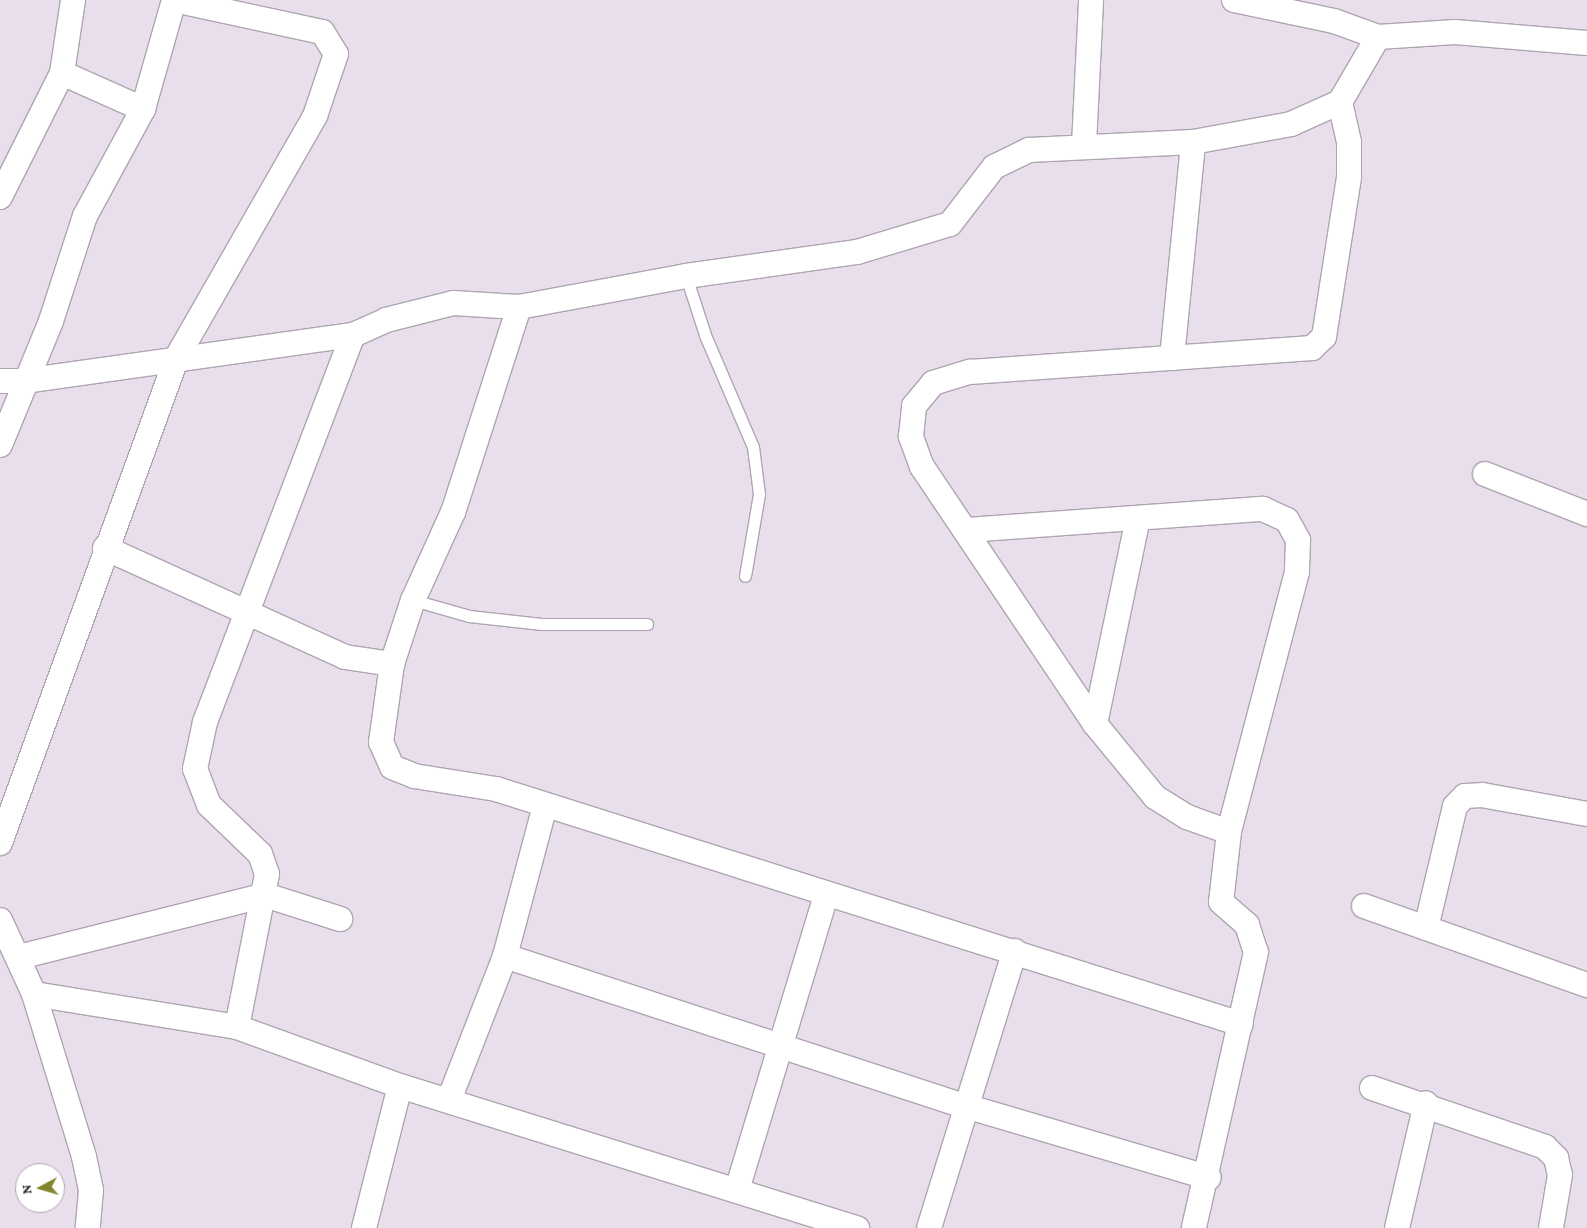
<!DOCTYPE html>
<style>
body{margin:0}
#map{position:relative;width:1587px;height:1228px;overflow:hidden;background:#e9dfec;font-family:"Crimson Pro",serif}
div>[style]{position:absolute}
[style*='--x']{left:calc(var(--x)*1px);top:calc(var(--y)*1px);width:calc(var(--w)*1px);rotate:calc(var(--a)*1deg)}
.roads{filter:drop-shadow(1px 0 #aea5b1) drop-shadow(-1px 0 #aea5b1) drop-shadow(0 1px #aea5b1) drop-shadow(0 -1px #aea5b1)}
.service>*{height:11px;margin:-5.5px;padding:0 5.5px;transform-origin:5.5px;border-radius:5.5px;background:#fff}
.minor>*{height:24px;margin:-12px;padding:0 12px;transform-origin:12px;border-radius:12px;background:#fff}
span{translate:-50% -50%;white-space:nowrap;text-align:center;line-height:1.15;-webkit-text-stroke:5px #fff;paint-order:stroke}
.north{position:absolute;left:15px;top:1163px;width:50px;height:50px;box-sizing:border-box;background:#fff;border:1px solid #abaaab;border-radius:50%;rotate:264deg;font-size:14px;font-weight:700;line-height:20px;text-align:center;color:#2d2a2e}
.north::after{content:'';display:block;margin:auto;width:18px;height:22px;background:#83842e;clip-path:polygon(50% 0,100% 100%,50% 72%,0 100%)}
</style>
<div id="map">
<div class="roads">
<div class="service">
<div style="--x:686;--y:276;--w:62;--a:72.1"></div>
<div style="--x:705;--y:335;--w:122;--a:66.8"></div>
<div style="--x:753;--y:447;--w:47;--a:82.7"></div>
<div style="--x:759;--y:494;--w:83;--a:99.7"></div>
<div style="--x:413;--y:600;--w:58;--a:15.9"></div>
<div style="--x:469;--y:616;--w:73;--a:6.3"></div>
<div style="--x:542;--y:624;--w:105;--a:0"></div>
</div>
<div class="minor">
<div style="--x:1234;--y:0;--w:102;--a:11.9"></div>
<div style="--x:1334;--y:21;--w:47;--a:20"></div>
<div style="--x:1378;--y:37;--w:77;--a:-3.7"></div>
<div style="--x:1455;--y:32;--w:132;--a:4.8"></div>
<div style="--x:62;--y:73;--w:89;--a:24"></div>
<div style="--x:1084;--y:145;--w:145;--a:-87.2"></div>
<div style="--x:0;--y:197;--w:139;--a:-63.4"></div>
<div style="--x:62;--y:73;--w:74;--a:-81.4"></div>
<div style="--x:519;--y:307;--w:215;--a:107.8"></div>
<div style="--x:453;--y:512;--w:97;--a:114.4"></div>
<div style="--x:413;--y:600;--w:67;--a:108.2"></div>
<div style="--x:392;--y:664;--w:79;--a:98"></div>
<div style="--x:381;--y:742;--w:27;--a:66"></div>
<div style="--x:392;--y:767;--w:24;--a:22"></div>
<div style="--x:414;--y:776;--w:83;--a:9"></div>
<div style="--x:496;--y:789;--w:781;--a:17.51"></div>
<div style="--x:1172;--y:358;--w:217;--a:-84.4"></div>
<div style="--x:0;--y:381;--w:24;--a:0"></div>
<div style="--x:24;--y:381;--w:332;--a:-8"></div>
<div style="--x:353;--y:335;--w:36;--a:-24"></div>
<div style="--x:386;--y:320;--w:69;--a:-14.2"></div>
<div style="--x:453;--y:303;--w:66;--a:3.5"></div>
<div style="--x:519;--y:307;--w:170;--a:-10.5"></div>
<div style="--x:686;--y:276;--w:173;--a:-8"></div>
<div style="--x:857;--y:252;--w:97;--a:-16.8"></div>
<div style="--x:950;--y:224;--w:72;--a:-52.3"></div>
<div style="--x:994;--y:167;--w:39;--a:-26"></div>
<div style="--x:1029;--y:150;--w:164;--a:-2.8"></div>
<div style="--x:1193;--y:142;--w:100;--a:-10.4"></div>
<div style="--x:1291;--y:124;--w:54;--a:-24.2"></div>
<div style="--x:1340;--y:102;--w:75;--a:-59.7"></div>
<div style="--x:0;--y:445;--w:134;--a:-67.6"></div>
<div style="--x:51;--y:321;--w:110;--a:-72.1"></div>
<div style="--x:85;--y:216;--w:122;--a:-61.5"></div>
<div style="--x:143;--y:109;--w:113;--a:-74.1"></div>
<div style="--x:1485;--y:474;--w:110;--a:21.4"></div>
<div style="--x:967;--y:530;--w:297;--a:-4.1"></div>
<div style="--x:1263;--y:509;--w:26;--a:25"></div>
<div style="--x:1287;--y:520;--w:23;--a:61"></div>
<div style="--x:1298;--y:540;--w:32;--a:92"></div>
<div style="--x:1297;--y:572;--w:269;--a:104.7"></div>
<div style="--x:1229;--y:832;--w:70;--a:96.5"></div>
<div style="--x:1221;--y:902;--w:35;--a:41"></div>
<div style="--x:1247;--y:925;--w:28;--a:72"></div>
<div style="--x:1256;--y:952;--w:283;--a:102.7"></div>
<div style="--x:105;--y:548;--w:264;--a:24.4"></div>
<div style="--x:345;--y:657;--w:48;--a:8.5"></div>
<div style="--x:1095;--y:724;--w:209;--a:-78.2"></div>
<div style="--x:1229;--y:832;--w:45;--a:-160.3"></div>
<div style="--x:1187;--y:817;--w:38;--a:-148"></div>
<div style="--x:1155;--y:797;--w:94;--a:-129.4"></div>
<div style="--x:1095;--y:724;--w:310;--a:-123.9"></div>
<div style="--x:922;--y:467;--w:33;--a:-110"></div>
<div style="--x:911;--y:436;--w:30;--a:-84"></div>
<div style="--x:914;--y:406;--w:30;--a:-50"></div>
<div style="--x:933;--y:383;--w:39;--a:-17"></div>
<div style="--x:970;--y:372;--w:343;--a:-4"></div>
<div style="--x:1312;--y:348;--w:16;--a:-43"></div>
<div style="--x:1324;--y:337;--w:162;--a:-81.1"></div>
<div style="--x:1349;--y:177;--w:35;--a:-90"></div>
<div style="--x:1349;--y:142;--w:41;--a:-102.7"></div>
<div style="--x:0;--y:843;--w:517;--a:-69.99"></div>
<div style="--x:177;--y:357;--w:278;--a:-60.2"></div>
<div style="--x:315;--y:116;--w:65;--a:-71.3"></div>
<div style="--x:336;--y:54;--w:26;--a:-122"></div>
<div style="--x:322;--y:32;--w:151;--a:-167.8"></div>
<div style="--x:1364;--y:906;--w:237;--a:19.5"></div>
<div style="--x:0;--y:920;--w:81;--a:65.3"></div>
<div style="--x:34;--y:994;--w:170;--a:72.9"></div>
<div style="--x:84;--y:1157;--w:34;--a:78"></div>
<div style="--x:91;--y:1190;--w:38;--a:95"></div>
<div style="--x:1426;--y:928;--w:125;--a:-76.6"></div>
<div style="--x:1455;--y:806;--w:14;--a:-45"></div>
<div style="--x:1465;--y:796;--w:17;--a:-3"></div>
<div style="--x:1482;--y:795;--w:107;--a:10.3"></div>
<div style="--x:505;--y:956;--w:484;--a:18.1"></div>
<div style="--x:965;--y:1106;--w:254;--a:16.4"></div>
<div style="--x:19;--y:957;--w:254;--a:-14.1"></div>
<div style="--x:265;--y:895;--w:79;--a:17.7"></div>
<div style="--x:34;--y:994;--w:206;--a:9.2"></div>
<div style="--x:237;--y:1027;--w:173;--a:19.9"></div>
<div style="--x:400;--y:1086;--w:479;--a:17.3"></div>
<div style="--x:237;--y:1027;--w:156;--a:-78.9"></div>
<div style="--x:267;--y:874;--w:21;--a:-109"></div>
<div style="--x:260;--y:854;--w:71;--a:-136.1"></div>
<div style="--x:209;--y:805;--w:39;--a:-111"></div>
<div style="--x:195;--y:769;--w:48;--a:-78"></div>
<div style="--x:205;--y:722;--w:414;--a:-69.1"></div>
<div style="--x:1372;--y:1088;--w:183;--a:18.8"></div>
<div style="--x:1545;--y:1147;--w:16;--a:45"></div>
<div style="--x:1556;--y:1158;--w:17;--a:77"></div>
<div style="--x:1560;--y:1175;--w:54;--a:99.6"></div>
<div style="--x:449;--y:1100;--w:155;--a:-68.7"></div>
<div style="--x:505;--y:956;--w:155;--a:-75.1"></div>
<div style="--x:737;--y:1190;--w:308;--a:-73.2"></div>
<div style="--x:364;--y:1228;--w:146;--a:-75.8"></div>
<div style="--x:929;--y:1228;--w:290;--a:-72.8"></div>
<div style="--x:1397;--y:1228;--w:128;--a:-76.9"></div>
</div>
</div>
<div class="north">N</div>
</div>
